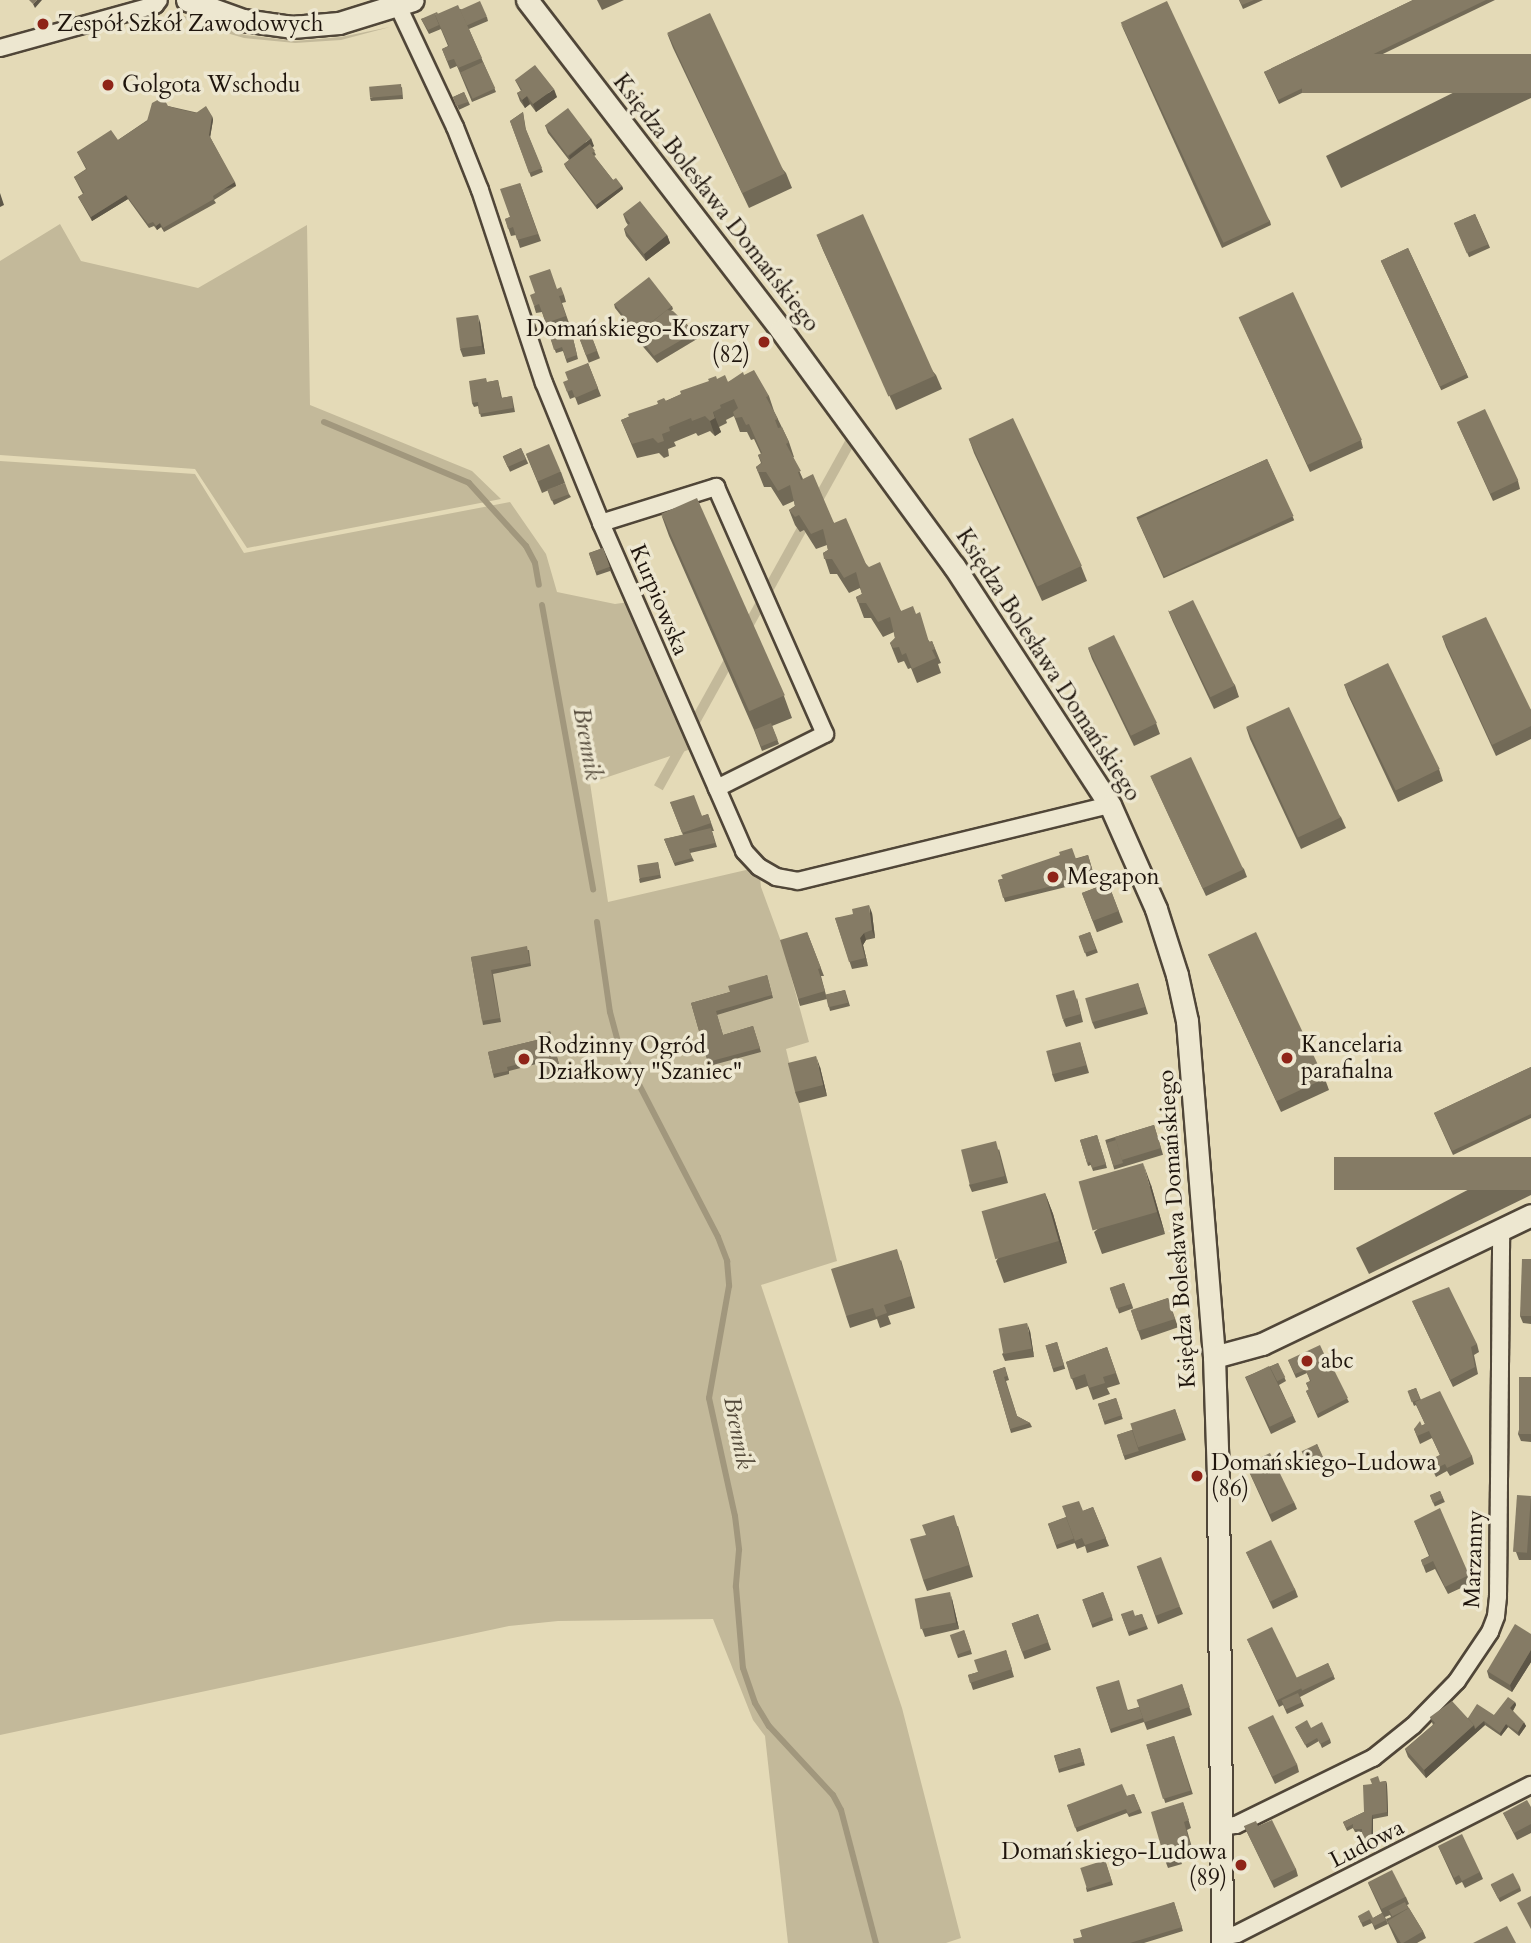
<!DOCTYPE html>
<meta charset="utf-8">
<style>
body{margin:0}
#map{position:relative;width:1531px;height:1943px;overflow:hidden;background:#e4dab7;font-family:Cardo,serif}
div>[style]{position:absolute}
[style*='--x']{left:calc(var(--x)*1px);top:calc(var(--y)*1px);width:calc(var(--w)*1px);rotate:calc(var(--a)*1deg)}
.green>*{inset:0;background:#c3b99a;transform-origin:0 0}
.stream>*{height:6px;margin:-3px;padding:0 3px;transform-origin:3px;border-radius:3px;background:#a1977d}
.roads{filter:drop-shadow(2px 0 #504638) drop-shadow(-2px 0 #504638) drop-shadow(0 2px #504638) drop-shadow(0 -2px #504638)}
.street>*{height:16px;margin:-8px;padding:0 8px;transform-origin:8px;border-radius:8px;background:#ede7d0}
.secondary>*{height:21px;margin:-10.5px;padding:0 10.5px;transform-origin:10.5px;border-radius:10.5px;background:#ede7d0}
.wall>*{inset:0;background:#726a57;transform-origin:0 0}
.shaded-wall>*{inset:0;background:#5d5647;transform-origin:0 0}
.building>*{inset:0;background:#857b65;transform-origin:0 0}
.dots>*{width:19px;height:19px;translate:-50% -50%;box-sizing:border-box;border:4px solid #ede7d0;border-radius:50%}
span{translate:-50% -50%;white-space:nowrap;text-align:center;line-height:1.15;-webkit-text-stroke:7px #ede7d0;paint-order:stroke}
.poi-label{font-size:23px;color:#1f150d}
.left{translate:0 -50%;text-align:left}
.right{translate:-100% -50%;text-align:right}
.street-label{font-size:23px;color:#1f150d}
.water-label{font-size:24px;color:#53493a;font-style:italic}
</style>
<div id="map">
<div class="green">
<div style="clip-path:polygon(184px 16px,245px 35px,295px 41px,341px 37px,390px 27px,341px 40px,295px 43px,244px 38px,206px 27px,182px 18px)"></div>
<div style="clip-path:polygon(60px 224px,81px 261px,198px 288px,307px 225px,310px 405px,472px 471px,501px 499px,247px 548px,195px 469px,0 455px,0 261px)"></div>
<div style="left:846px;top:439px;width:10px;height:396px;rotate:29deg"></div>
<div style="clip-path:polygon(0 461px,195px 474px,244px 553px,510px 502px,546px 554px,557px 592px,615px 604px,636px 601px,697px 747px,590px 783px,608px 902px,759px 867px,761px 887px,783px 947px,809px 1042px,786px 1049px,837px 1261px,761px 1285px,902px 1708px,961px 1938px,946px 1943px,788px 1943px,765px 1736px,753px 1720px,713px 1619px,558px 1621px,509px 1626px,0 1735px)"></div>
</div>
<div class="stream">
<div style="--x:324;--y:422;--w:157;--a:22.8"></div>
<div style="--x:469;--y:483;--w:85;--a:47.9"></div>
<div style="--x:526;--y:546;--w:19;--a:62"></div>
<div style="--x:535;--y:563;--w:22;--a:80"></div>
<div style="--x:542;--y:605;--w:289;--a:79.8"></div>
<div style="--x:597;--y:922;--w:91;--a:81.8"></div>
<div style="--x:610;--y:1012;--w:35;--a:75"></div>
<div style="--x:619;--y:1046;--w:215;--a:62.6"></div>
<div style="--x:718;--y:1237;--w:26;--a:69"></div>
<div style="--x:727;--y:1261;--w:25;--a:85"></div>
<div style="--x:729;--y:1286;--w:114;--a:100.1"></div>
<div style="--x:709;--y:1398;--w:121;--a:77.6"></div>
<div style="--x:735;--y:1516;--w:34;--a:83"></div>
<div style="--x:739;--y:1550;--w:37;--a:95"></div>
<div style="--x:736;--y:1587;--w:81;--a:85.1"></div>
<div style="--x:743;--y:1668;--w:37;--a:71"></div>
<div style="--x:755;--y:1703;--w:27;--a:59"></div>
<div style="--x:769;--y:1726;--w:94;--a:47.2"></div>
<div style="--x:833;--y:1795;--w:17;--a:62"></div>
<div style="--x:841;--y:1810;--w:138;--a:75.3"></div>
</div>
<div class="roads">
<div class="street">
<div style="--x:398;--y:6;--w:134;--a:64.8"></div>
<div style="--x:455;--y:127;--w:68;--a:68.4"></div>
<div style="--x:480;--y:190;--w:203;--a:71.7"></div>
<div style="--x:544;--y:383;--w:151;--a:67.8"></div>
<div style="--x:601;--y:523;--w:358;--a:66.4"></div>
<div style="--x:744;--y:851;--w:22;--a:47"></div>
<div style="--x:759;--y:867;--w:20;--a:30"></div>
<div style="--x:776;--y:877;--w:22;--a:10"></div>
<div style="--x:798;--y:881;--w:321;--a:-13.7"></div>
<div style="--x:0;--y:48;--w:161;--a:-15.5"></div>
<div style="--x:155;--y:5;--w:6;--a:-51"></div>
<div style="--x:601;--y:523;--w:121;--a:-17.4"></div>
<div style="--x:716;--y:487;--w:270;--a:66.2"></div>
<div style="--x:825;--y:734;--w:121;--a:153.4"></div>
<div style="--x:1221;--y:1827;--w:15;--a:-8"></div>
<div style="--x:1236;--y:1825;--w:153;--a:-26.1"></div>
<div style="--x:1373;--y:1758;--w:51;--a:-38.7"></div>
<div style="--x:1413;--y:1726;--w:63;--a:-45.6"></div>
<div style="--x:1457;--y:1681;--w:59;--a:-56"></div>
<div style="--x:1490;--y:1632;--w:17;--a:-69"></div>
<div style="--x:1496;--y:1616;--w:20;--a:-84"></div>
<div style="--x:1498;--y:1596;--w:367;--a:-89.5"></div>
<div style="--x:1222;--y:1937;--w:15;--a:-11"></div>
<div style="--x:1237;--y:1934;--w:330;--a:-26.9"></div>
</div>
<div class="secondary">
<div style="--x:187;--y:0;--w:59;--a:19.7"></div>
<div style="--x:243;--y:20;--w:49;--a:8.1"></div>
<div style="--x:292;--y:27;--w:47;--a:-4.9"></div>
<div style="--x:339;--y:23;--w:77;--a:-17.3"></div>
<div style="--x:527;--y:0;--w:416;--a:52.4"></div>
<div style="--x:781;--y:330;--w:293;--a:53.8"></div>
<div style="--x:954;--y:566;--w:285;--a:56.9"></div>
<div style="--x:1110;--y:805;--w:114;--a:66.1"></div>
<div style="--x:1156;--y:909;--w:69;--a:72.3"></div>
<div style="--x:1177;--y:975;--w:47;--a:77.7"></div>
<div style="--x:1187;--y:1021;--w:337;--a:85.4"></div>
<div style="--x:1214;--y:1357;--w:120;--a:88.1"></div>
<div style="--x:1218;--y:1477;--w:466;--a:89.5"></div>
<div style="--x:1214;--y:1357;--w:50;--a:-15.2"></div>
<div style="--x:1262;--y:1344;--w:298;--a:-25.6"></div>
</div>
</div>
<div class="wall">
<div style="clip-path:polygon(597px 0,624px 0,602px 10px)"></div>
<div style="clip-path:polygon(1239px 0,1263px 0,1243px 9px)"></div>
<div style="clip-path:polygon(1413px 0,1495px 0,1279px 104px,1264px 72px)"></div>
<div style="clip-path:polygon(460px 9px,487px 17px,488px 21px,469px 29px,496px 92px,472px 102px,457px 66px,450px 69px,442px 49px,448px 46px,440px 27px,441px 29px,429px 34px,421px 19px,438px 14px)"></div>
<div style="clip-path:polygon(1121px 24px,1270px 221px,1271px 225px,1222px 248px)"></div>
<div style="clip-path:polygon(667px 33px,786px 173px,792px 188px,749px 208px,673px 48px)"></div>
<div style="clip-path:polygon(1531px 54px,1531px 98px,1341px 188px,1326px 156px)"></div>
<div style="clip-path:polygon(515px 80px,557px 97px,536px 112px,530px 104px,525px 108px,520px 101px,517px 93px,521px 91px)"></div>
<div style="clip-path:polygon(402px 87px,403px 99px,371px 101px,370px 98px)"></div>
<div style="left:464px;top:92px;width:14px;height:12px;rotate:65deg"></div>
<div style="clip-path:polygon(168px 106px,212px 116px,213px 120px,210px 137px,236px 186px,214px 200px,216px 203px,164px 232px,161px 227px,157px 230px,154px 226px,149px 228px,128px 199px,92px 221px,78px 197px,83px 194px,74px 177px,86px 169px,77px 152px,118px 140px)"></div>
<div style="clip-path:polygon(523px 112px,526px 130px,543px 172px,531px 177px,510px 121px)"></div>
<div style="clip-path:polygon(545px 125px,594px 146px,592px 147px,596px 155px,594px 156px,613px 180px,622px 186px,623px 189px,597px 209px,566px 168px,564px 164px,569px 160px,548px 133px)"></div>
<div style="clip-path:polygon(520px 183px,541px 241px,520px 248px,516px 235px,511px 236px,505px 219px,510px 217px)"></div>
<div style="clip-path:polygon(623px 214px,667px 235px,670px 243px,646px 261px,626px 236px,624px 229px,628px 225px,626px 222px)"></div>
<div style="left:1475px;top:214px;width:37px;height:23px;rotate:66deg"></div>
<div style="clip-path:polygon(817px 235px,936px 375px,942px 389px,896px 410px,823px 250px)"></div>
<div style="left:1408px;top:248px;width:143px;height:30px;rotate:65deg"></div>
<div style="clip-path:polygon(557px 289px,564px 295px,566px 302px,562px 303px,569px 323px,548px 330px,542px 312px,536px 313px,534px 306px)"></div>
<div style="clip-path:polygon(614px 304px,672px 306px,673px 309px,671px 311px,695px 332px,697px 339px,657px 363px,639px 342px,638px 337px,615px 308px)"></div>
<div style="clip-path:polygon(1239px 317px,1361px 440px,1363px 448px,1310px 472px)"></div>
<div style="clip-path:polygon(480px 322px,485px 354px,463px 357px,460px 349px)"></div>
<div style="clip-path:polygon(571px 330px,578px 359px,567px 363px,563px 351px,556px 353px,550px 337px)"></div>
<div style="left:591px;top:335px;width:25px;height:12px;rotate:69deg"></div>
<div style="clip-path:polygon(588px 363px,601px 396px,578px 405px,575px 397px,570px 399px,566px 389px,568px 380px)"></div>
<div style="clip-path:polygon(744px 375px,769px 396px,774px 411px,789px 442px,794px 457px,793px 457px,803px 479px,834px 523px,866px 564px,901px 611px,930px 642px,932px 641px,941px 663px,938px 664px,941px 673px,917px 683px,911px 668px,908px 669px,904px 661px,898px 663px,890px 643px,895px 638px,894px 632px,883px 637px,871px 618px,864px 618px,856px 597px,862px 594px,860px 588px,849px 593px,837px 574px,830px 574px,823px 553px,828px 550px,827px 545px,816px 549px,804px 530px,800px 532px,795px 525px,789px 510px,795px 506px,794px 501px,783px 506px,771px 487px,764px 487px,756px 467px,761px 463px,758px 455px,761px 454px,754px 439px,751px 440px,747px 432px,740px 432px,734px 416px,726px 420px,727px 423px,719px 427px,721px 432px,715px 436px,710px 431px,698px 436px,696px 433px,674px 442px,676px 446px,668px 449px,669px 456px,664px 458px,659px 453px,637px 458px,621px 420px,717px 379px,728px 382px)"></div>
<div style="clip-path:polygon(498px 380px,502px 398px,512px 396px,515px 412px,481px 417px,478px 406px,474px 407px,472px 403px,488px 382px)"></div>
<div style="clip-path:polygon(1457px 422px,1518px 481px,1520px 489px,1493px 501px)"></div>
<div style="clip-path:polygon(969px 439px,1081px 566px,1087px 581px,1042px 601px,974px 453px)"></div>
<div style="left:521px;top:448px;width:17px;height:20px;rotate:65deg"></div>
<div style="clip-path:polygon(526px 454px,561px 472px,565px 483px,542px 493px)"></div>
<div style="left:1267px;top:459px;width:67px;height:143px;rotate:66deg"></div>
<div style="clip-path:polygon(548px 491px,569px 494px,571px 497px,554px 505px)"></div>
<div style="clip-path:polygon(661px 514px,784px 696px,792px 718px,772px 726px,779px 744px,762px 751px,754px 730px,669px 536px)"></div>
<div style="left:603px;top:548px;width:24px;height:15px;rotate:71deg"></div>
<div style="clip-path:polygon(1168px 610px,1235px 685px,1239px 697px,1214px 709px,1173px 622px)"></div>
<div style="clip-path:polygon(1442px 636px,1531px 710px,1531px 739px,1496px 756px,1446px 647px)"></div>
<div style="clip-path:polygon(1088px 648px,1156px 723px,1160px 734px,1134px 746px,1092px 659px)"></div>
<div style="clip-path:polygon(1344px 684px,1439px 769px,1443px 781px,1398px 802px,1348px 695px)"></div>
<div style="clip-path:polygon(1246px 727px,1341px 817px,1346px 828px,1301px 849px,1250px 739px)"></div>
<div style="clip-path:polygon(1151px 777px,1244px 869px,1247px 877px,1206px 896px)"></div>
<div style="clip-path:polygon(670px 802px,702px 816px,708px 814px,714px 831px,712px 831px,717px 847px,690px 853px,694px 861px,675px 866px,664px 839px,683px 835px)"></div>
<div style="clip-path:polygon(1088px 855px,1095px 879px,1069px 883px,1070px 886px,1005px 902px,998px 880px)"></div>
<div style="clip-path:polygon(658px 862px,661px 878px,640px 883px,639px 879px)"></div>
<div style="left:1108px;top:883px;width:42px;height:28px;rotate:69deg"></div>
<div style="clip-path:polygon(872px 913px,875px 938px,866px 940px,863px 945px,868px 966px,852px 969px,835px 918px)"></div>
<div style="clip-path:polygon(807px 932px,824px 976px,821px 976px,826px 995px,845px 990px,850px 1006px,830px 1011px,827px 999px,800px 1006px,798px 999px)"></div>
<div style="left:1090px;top:932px;width:22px;height:12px;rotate:69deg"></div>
<div style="clip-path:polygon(529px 950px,531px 966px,493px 974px,501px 1022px,483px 1025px,471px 957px)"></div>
<div style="clip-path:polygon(1208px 954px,1325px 1079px,1329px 1090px,1281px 1112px,1213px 965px)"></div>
<div style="clip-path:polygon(767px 975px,773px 998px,717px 1015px,723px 1035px,753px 1026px,761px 1052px,709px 1066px,691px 1003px,730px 992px)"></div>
<div style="clip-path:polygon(1138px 983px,1148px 1014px,1095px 1029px,1092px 1022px)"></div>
<div style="clip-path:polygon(1077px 998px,1083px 1022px,1066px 1027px,1063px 1020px)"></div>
<div style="clip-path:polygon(550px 1031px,562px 1075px,549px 1079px,544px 1062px,509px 1071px,509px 1074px,494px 1078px,488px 1052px,545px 1038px)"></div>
<div style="clip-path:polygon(1080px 1042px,1089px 1073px,1055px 1082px,1052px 1074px)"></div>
<div style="clip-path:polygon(820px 1067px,827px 1096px,799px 1103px,795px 1092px)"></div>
<div style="clip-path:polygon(1531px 1067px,1531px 1118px,1453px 1155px,1434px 1113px)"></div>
<div style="left:1154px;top:1125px;width:31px;height:51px;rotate:73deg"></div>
<div style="clip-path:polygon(1097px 1135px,1107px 1168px,1093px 1171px,1091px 1165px,1088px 1166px,1080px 1140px)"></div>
<div style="clip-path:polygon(999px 1149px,1008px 1183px,972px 1192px,969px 1185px)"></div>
<div style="clip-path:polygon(1531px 1157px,1531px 1195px,1369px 1274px,1356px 1248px)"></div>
<div style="clip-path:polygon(1151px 1185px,1165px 1234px,1102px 1254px,1094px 1232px)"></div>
<div style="clip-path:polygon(1045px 1193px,1053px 1214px,1067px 1263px,1004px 1283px,996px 1261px)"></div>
<div style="clip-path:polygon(1531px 1259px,1531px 1324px,1523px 1323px,1520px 1316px)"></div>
<div style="clip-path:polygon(901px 1260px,915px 1308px,888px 1316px,891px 1324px,880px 1328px,877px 1319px,850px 1328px,846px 1316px)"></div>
<div style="left:1124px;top:1283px;width:27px;height:15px;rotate:70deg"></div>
<div style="left:1168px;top:1298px;width:31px;height:39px;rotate:71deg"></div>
<div style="clip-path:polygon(1412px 1301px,1477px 1344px,1479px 1352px,1474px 1355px,1478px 1374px,1453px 1387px)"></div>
<div style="clip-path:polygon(1030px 1331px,1034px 1357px,1005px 1361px,1002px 1354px)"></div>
<div style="left:1057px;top:1342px;width:28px;height:12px;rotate:73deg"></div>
<div style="clip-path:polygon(1107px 1347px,1120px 1384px,1107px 1388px,1110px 1394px,1093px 1400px,1088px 1386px,1076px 1390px,1066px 1362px)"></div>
<div style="clip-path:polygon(1288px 1360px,1332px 1371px,1349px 1402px,1318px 1418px,1306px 1391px,1309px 1390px,1306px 1383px,1310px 1381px,1307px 1373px,1296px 1378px)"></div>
<div style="clip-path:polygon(1278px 1363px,1286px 1381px,1279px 1385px,1296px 1422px,1271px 1434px,1245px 1377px)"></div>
<div style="clip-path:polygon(1005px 1367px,1009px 1380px,1006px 1381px,1017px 1416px,1030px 1423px,1032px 1427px,1011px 1433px,993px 1371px)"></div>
<div style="clip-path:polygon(1531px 1377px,1531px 1442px,1521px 1441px,1518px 1434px)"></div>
<div style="clip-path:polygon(1416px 1388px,1421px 1400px,1472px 1456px,1474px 1464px,1450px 1476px,1447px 1471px,1436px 1477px,1428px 1461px,1440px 1455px,1432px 1438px,1420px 1444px,1414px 1429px,1425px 1424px,1416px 1405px,1414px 1406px,1408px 1391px)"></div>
<div style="left:1116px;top:1398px;width:22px;height:19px;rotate:72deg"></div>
<div style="clip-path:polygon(1175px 1409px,1186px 1440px,1125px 1460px,1117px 1435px,1132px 1430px)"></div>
<div style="clip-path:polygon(1317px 1444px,1326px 1465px,1311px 1472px,1303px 1455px)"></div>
<div style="clip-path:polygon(1246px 1465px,1294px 1502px,1297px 1509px,1272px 1522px)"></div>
<div style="left:1440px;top:1491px;width:12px;height:11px;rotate:66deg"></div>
<div style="clip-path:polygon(1531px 1496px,1531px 1560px,1519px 1560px,1516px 1552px)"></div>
<div style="clip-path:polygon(1093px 1507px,1109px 1546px,1087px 1553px,1085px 1546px,1077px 1549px,1070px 1530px,1075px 1543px,1057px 1549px,1048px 1524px)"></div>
<div style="clip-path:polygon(1414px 1521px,1469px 1575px,1472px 1583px,1448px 1594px,1435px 1569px,1426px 1573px,1421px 1560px,1429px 1556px)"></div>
<div style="clip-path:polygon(958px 1526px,973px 1577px,927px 1591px,923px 1580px,926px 1535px)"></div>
<div style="clip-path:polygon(1246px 1552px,1295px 1589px,1298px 1597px,1273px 1609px)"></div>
<div style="clip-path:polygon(1137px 1566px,1180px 1607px,1183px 1614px,1158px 1624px)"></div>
<div style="left:1103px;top:1592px;width:30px;height:22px;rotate:70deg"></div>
<div style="clip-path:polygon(952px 1599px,959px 1629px,925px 1637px,922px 1629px)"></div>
<div style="left:1038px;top:1614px;width:38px;height:28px;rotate:70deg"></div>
<div style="clip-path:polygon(1121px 1614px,1135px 1616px,1142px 1614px,1148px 1629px,1129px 1636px)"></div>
<div style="clip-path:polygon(964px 1630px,972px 1654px,958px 1658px,957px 1655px)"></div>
<div style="clip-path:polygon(1531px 1634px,1531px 1662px,1512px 1692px,1489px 1678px,1487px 1671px)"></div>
<div style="clip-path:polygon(1247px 1639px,1297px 1679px,1328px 1663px,1335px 1679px,1300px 1697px,1304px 1706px,1287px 1714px,1283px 1705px,1279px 1707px)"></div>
<div style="clip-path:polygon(1006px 1650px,1014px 1677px,973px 1690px,968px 1675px,978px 1672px)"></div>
<div style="clip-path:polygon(1182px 1684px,1192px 1715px,1147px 1730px,1144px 1722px,1111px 1733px,1096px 1687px,1128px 1710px,1139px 1707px)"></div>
<div style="clip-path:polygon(1515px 1702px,1516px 1705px,1513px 1711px,1526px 1726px,1519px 1736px,1508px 1727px,1501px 1736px,1485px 1725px,1426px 1778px,1408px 1757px,1405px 1749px,1433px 1725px,1430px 1717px,1468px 1718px,1494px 1715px)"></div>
<div style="clip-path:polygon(1248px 1727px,1297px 1764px,1299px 1772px,1275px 1784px)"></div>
<div style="clip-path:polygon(1295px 1727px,1311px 1728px,1330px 1739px,1331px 1743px,1322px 1748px,1319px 1741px,1307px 1748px)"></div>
<div style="left:1174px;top:1736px;width:61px;height:29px;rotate:72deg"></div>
<div style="left:1080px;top:1748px;width:18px;height:27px;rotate:74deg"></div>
<div style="clip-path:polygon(1386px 1781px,1387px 1785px,1388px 1816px,1373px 1819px,1373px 1848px,1363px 1848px,1362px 1845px,1362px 1832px,1355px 1832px,1353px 1828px,1347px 1831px,1343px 1822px,1364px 1812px,1380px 1782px)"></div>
<div style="clip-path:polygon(1134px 1794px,1142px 1813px,1129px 1817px,1127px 1813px,1077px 1832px,1067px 1805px,1127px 1796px)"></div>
<div style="clip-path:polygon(1183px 1802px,1191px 1828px,1187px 1830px,1193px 1851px,1179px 1855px,1182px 1864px,1168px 1868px,1165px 1860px)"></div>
<div style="clip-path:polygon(1531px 1807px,1531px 1833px,1517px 1840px,1503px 1813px)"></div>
<div style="clip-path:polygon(1244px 1826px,1258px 1826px,1296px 1869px,1298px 1876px,1274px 1888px)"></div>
<div style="clip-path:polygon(1438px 1846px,1480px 1872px,1483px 1879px,1465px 1888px,1462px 1882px,1456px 1885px)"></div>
<div style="clip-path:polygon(1105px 1860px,1113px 1885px,1087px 1892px,1086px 1888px)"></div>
<div style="clip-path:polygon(1368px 1883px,1406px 1897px,1409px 1904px,1407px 1905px,1423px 1931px,1426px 1938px,1417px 1943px,1397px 1943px,1386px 1919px,1391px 1917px,1390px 1915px,1385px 1917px,1388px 1924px,1375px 1930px,1372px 1923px,1363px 1927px,1358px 1916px,1373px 1918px,1382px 1913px)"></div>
<div style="clip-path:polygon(1491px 1885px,1520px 1887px,1521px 1891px,1500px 1902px)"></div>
<div style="clip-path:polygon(1174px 1902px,1183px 1931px,1144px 1943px,1074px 1943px,1082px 1937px)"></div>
</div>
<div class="shaded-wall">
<div style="clip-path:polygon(37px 0,42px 0,35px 8px,33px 4px)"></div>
<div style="clip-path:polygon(554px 89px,557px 97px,536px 112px,533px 104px)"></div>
<div style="clip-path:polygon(527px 96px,530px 104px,525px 108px,522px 100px)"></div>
<div style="clip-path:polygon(212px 116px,213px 120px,210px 138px,209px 135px)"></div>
<div style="clip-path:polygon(591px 138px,594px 146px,571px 163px,569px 156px)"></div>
<div style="left:235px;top:182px;width:4px;height:26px;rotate:76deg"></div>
<div style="clip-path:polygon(622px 186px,623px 189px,597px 209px,596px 205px)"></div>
<div style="clip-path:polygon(0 193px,4px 205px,0 207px)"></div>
<div style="clip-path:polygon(126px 195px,128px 199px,92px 221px,91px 217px)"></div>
<div style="clip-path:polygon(160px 223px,161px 227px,157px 230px,156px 226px)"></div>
<div style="clip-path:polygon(667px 235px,670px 243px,646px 261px,644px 254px)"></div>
<div style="clip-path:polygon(478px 315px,480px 322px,485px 354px,482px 346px)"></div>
<div style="clip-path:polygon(713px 412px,721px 432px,715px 436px,710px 421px)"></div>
<div style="clip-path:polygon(869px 905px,872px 913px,875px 938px,872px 930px)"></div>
<div style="clip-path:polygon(864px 933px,866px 940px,863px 945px,868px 966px,860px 938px)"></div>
<div style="clip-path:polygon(816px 1056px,820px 1067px,827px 1096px,823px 1085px)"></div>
<div style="clip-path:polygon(1143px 1163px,1151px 1185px,1165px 1234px,1157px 1212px)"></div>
<div style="clip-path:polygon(1045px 1193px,1053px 1214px,1067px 1263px,1059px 1241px)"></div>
<div style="clip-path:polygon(1027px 1323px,1030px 1331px,1034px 1357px,1032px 1349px)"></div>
<div style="clip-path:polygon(950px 1592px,952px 1599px,959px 1629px,956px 1622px)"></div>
<div style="clip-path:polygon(1531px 1650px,1531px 1662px,1512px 1692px,1510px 1685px)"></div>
<div style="clip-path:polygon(1515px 1702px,1516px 1705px,1512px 1712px,1510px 1708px)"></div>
<div style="clip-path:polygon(1484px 1721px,1485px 1725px,1426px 1778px,1424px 1770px,1474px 1725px)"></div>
<div style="clip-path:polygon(1524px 1722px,1526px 1726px,1519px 1736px,1518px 1732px)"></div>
<div style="clip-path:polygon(1506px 1724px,1508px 1727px,1501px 1736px,1500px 1733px)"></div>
<div style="clip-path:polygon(1386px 1781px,1387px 1785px,1388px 1816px,1387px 1812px)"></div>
<div style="clip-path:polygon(1372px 1815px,1373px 1819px,1373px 1848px,1371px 1845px)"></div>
</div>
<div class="building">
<div style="clip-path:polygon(29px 0,37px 0,33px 4px)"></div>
<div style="clip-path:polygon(1239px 0,1254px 0,1242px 5px)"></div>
<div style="clip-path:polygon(1413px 0,1486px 0,1278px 100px,1264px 72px)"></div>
<div style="left:480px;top:1px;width:17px;height:22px;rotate:66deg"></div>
<div style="left:1167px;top:1px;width:243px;height:51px;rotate:65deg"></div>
<div style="clip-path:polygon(458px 5px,482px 58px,458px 68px,454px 59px,447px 61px,442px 49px,449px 46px,435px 15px)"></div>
<div style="clip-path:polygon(437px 12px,438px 14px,435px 15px,439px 25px,428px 30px,421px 19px)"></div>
<div style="left:710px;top:13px;width:177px;height:47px;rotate:65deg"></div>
<div style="left:1531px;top:54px;width:39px;height:229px;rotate:90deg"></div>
<div style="left:483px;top:62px;width:29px;height:25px;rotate:65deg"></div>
<div style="clip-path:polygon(535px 65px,554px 89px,533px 104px,527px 96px,522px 100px,517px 93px,522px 90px,515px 80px)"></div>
<div style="left:401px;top:84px;width:11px;height:32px;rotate:85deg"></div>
<div style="clip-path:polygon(464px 92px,468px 102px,456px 106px,453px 97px)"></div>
<div style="clip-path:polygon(163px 97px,168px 106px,178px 109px,196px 113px,206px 106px,212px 116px,209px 135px,235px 182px,213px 196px,214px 199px,163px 228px,160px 223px,156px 226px,153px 222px,148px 224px,126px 195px,91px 217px,78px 197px,84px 193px,74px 177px,87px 169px,77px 152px,111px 130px,118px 140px,147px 121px,152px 103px)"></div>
<div style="left:568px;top:108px;width:38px;height:29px;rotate:53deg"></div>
<div style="clip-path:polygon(523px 112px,525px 127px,542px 168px,529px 173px,510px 121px)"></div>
<div style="clip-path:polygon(590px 144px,595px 151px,592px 153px,613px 180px,616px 178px,622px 186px,596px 205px,564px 164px)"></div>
<div style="clip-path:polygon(520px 183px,538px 234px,517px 240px,513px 227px,508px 229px,505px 219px,510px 217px,500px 189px)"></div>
<div style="clip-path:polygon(640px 201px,667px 235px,644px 254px,624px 229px,630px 223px,623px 214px)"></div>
<div style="left:863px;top:214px;width:177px;height:51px;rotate:66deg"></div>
<div style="left:1475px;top:214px;width:33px;height:23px;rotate:67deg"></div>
<div style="left:1408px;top:248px;width:139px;height:30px;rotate:65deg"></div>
<div style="clip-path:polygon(550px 269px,557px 289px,561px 287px,564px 295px,559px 296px,566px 316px,546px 323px,539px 304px,534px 306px,530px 295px,535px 293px,529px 276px)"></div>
<div style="left:649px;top:277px;width:37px;height:44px;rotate:52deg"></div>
<div style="left:1293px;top:292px;width:163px;height:60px;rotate:65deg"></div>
<div style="clip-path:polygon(667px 310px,673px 311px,695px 332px,654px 356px,637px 334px)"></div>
<div style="left:478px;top:315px;width:31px;height:22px;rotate:83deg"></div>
<div style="clip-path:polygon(571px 330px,577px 355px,566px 359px,562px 347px,554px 350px,550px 337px)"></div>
<div style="left:591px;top:335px;width:17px;height:12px;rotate:69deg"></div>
<div style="clip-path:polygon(588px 363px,598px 388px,575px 398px,572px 390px,567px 392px,563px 382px,568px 380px,565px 372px)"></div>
<div style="clip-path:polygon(754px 370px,769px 396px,766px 397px,778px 419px,775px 420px,778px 428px,782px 427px,789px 442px,786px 444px,801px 471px,798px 472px,801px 480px,813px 474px,834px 523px,846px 518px,866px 564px,869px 567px,880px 562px,901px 611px,913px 606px,916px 614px,920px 612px,929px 642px,932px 641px,935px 649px,932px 650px,936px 658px,912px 669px,906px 653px,902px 655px,899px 647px,893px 648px,890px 643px,895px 638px,890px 617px,878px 622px,866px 603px,858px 603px,856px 597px,862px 594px,856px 572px,844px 578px,832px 559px,824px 559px,823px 553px,828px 550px,823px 529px,811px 534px,799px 515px,795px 517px,789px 510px,795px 506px,790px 485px,778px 491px,766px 472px,758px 472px,756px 467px,762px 463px,758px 455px,762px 453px,749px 424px,746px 425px,742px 417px,735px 418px,733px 412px,738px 408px,734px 399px,720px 405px,721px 408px,713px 412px,715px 418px,710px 421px,705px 416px,692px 421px,691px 418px,669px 427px,670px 431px,662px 434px,664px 441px,658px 443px,653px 438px,632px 444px,621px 420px,629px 417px,628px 414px,658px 404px,657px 401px,664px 398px,666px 401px,681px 394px,680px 391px,709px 381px,708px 379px,716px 376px,717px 379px,725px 375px,728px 382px,743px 372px,744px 375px)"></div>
<div style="clip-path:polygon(486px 378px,487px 382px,498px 380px,501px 398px,512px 396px,513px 408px,479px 414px,478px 402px,472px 403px,469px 381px)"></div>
<div style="left:1485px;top:409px;width:79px;height:31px;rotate:65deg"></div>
<div style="left:1013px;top:418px;width:163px;height:49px;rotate:65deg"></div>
<div style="left:549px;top:444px;width:30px;height:25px;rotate:67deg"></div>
<div style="left:521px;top:448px;width:12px;height:20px;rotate:66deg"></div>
<div style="left:1267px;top:459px;width:63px;height:143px;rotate:65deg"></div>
<div style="left:565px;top:483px;width:12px;height:19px;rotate:70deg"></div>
<div style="left:697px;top:498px;width:216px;height:39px;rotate:66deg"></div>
<div style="left:603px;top:548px;width:20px;height:15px;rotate:70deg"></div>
<div style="left:1193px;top:600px;width:95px;height:27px;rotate:64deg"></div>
<div style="clip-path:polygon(1486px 617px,1531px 710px,1531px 726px,1492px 745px,1442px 636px)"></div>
<div style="left:1114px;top:635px;width:98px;height:29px;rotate:64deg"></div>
<div style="left:1388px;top:663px;width:118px;height:49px;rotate:64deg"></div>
<div style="left:1289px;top:707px;width:122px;height:47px;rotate:65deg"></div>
<div style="left:771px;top:723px;width:18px;height:18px;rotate:68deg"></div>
<div style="left:1191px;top:757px;width:124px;height:45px;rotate:65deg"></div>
<div style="clip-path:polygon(694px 795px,702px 816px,708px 814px,711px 823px,682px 833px,670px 802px)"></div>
<div style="clip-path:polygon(711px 828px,715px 843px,689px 849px,692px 858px,674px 863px,664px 839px)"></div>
<div style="clip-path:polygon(1072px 848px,1076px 859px,1088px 855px,1094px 875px,1068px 879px,1069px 882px,1003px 898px,998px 880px,1003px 879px,1001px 875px,1060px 855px,1059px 852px)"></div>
<div style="left:658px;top:862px;width:13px;height:21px;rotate:81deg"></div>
<div style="left:1108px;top:883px;width:30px;height:28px;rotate:69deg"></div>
<div style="clip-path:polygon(869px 905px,872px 930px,864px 933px,860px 938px,865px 958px,849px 962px,835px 918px,853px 914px,852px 909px)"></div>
<div style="clip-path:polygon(807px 932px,821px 968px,818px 969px,825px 991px,798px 999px,780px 940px)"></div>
<div style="left:1090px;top:932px;width:18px;height:12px;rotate:71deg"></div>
<div style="left:1256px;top:932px;width:162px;height:53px;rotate:65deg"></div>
<div style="clip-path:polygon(527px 946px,530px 963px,491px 970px,500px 1018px,482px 1021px,471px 957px)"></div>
<div style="clip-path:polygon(767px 975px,772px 995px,716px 1011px,723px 1035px,753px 1026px,760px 1048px,708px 1062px,691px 1003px,730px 992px,728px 986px)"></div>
<div style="left:1138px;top:983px;width:25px;height:55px;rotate:74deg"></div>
<div style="left:845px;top:990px;width:13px;height:20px;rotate:77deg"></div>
<div style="left:1074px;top:990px;width:25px;height:19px;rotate:74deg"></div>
<div style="clip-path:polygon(550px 1031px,561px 1072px,547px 1075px,543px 1058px,507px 1067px,508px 1071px,493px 1074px,488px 1052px,545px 1038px,544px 1033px)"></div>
<div style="left:1080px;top:1042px;width:24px;height:35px;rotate:75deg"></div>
<div style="left:816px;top:1056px;width:30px;height:29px;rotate:76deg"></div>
<div style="clip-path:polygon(1531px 1067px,1531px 1114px,1452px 1151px,1434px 1113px)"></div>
<div style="left:1154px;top:1125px;width:24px;height:41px;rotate:73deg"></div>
<div style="clip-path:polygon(1097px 1135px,1106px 1164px,1092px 1168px,1090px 1162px,1087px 1163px,1080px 1140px)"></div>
<div style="left:1116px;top:1140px;width:24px;height:10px;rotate:73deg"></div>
<div style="left:996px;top:1141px;width:36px;height:36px;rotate:76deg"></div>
<div style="left:1531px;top:1157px;width:33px;height:197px;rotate:90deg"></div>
<div style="left:1143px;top:1163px;width:51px;height:67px;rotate:74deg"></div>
<div style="left:1045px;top:1193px;width:50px;height:66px;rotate:74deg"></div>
<div style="clip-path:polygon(897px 1249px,911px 1296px,884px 1305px,887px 1313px,876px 1317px,873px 1308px,846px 1316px,831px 1269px)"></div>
<div style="clip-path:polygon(1522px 1259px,1531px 1259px,1531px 1316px,1520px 1316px)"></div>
<div style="left:1124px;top:1283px;width:22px;height:15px;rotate:72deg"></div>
<div style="clip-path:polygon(1449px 1287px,1477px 1344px,1471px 1347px,1475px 1367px,1450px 1380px,1412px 1301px)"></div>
<div style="left:1168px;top:1298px;width:22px;height:39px;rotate:72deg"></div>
<div style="left:1027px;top:1323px;width:26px;height:29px;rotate:79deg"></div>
<div style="left:1057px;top:1342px;width:24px;height:12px;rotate:73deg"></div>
<div style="clip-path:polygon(1320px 1345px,1332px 1371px,1334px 1370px,1348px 1398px,1317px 1414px,1306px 1391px,1309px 1389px,1306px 1383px,1311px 1381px,1305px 1370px,1295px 1374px,1288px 1360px)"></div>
<div style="clip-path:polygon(1107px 1347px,1116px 1373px,1103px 1377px,1105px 1383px,1089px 1388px,1085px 1374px,1071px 1379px,1066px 1362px)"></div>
<div style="left:1278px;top:1363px;width:16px;height:9px;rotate:63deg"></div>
<div style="left:1269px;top:1366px;width:55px;height:26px;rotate:64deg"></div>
<div style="clip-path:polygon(1005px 1367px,1007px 1376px,1004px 1377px,1017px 1416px,1030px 1423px,1010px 1429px,993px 1371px)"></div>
<div style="left:1519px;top:1377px;width:12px;height:57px"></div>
<div style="left:1416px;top:1388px;width:12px;height:9px;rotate:70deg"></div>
<div style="clip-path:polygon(1440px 1391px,1472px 1456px,1447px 1468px,1445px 1464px,1433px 1470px,1428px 1461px,1440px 1455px,1429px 1431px,1417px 1436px,1414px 1429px,1420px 1421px,1422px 1426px,1425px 1424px,1415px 1402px)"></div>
<div style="left:1116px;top:1398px;width:18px;height:19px;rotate:71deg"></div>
<div style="left:1175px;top:1409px;width:25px;height:47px;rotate:72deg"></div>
<div style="left:1132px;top:1430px;width:22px;height:16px;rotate:72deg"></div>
<div style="left:1317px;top:1444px;width:19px;height:17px;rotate:65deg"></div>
<div style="left:1270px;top:1453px;width:55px;height:27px;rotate:64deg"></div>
<div style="clip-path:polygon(1440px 1491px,1443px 1498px,1433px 1503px,1430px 1495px)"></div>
<div style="left:1517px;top:1495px;width:14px;height:57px;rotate:4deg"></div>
<div style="clip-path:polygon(1079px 1501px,1083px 1511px,1093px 1507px,1106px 1538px,1085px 1545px,1082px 1538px,1075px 1541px,1062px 1506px)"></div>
<div style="clip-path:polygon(1440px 1508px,1469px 1575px,1445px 1587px,1433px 1561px,1423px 1566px,1421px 1560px,1430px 1556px,1414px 1521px)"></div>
<div style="clip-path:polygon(954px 1515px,969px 1565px,923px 1580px,910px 1539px,926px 1535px,922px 1525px)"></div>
<div style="left:1066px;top:1517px;width:23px;height:19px;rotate:70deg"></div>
<div style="left:1271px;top:1540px;width:55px;height:28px;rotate:64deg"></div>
<div style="left:1161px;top:1557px;width:53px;height:26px;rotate:69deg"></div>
<div style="left:950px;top:1592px;width:31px;height:36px;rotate:79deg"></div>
<div style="left:1103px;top:1592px;width:26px;height:22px;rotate:69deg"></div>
<div style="clip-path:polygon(1133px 1610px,1135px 1616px,1142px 1614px,1146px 1626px,1128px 1632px,1121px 1614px)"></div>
<div style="left:1038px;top:1614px;width:30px;height:28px;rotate:70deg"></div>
<div style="clip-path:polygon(1515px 1624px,1531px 1634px,1531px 1650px,1510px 1685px,1487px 1671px)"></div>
<div style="left:1272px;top:1627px;width:68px;height:28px;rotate:64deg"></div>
<div style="left:964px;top:1630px;width:21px;height:15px;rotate:71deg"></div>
<div style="clip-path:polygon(1006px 1650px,1012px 1669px,970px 1683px,968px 1675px,978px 1672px,974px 1660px)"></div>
<div style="left:1328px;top:1663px;width:14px;height:35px;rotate:65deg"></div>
<div style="clip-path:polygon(1119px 1680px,1128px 1711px,1139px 1707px,1143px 1718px,1110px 1729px,1096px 1687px)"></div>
<div style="left:1182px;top:1684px;width:24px;height:48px;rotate:71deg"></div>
<div style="left:1298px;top:1693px;width:10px;height:18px;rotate:66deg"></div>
<div style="clip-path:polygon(1508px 1697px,1515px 1702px,1510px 1708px,1524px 1722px,1518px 1732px,1506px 1724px,1500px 1733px,1484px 1721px,1475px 1729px,1474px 1725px,1468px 1718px,1477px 1704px,1494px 1715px)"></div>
<div style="clip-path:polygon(1452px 1701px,1474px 1725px,1424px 1770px,1405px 1749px,1435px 1723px,1430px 1717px)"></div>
<div style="left:1273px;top:1715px;width:55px;height:28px;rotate:64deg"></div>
<div style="clip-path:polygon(1307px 1720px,1311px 1728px,1322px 1722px,1330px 1739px,1320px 1744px,1317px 1738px,1305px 1745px,1295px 1727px)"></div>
<div style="left:1174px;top:1736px;width:57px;height:29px;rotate:73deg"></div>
<div style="left:1080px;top:1748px;width:14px;height:27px;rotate:73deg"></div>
<div style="clip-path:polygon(1378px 1776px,1380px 1782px,1386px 1781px,1387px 1812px,1372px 1815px,1371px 1845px,1362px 1845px,1362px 1829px,1353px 1829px,1353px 1824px,1346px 1828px,1343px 1822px,1364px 1812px,1363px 1785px,1372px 1784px,1370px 1779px)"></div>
<div style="clip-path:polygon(1122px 1784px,1127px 1796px,1134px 1794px,1140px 1809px,1128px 1814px,1126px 1809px,1075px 1828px,1067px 1805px)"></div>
<div style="clip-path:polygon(1527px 1800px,1531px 1807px,1531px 1824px,1514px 1833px,1503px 1813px)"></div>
<div style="clip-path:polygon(1183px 1802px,1189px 1820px,1184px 1822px,1190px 1844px,1177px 1847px,1179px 1856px,1165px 1860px,1151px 1812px)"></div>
<div style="clip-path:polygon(1272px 1820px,1296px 1869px,1271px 1881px,1244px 1826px,1256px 1821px,1258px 1826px)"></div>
<div style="clip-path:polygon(1462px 1834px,1480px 1872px,1462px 1881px,1459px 1875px,1454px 1878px,1438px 1846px)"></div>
<div style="left:1105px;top:1860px;width:22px;height:26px;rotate:72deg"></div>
<div style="left:1392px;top:1870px;width:30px;height:27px;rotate:63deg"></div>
<div style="left:1513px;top:1873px;width:16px;height:25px;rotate:63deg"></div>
<div style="clip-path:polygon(1531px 1896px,1531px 1929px,1517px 1903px)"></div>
<div style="clip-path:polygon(1174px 1902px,1182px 1927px,1130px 1943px,1074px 1943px,1073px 1939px,1082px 1937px,1080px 1930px)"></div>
<div style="left:1405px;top:1902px;width:7px;height:18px;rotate:63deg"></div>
<div style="left:1409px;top:1908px;width:27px;height:25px;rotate:59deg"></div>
<div style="clip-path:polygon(1369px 1910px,1373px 1918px,1382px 1913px,1386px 1920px,1374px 1926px,1370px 1919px,1361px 1923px,1358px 1916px)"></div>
<div style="clip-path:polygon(1507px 1926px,1516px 1943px,1473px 1943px)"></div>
</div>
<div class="dots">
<div style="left:43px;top:24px;background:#8f2418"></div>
<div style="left:108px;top:85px;background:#8f2418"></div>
<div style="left:764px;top:342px;background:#8f2418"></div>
<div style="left:1053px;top:877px;background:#8f2418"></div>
<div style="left:1287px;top:1058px;background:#8f2418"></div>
<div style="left:524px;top:1059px;background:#8f2418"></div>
<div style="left:1307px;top:1361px;background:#8f2418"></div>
<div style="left:1197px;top:1476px;background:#8f2418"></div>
<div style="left:1241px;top:1865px;background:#8f2418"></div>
</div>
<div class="poi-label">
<span class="left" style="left:57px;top:24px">Zespół Szkół Zawodowych</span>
<span class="left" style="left:122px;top:85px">Golgota Wschodu</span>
<span class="right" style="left:750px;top:342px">Domańskiego-Koszary<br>(82)</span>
<span class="left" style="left:1067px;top:877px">Megapon</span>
<span class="left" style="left:1301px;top:1058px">Kancelaria<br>parafialna</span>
<span class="left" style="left:538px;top:1059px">Rodzinny Ogród<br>Działkowy "Szaniec"</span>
<span class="left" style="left:1321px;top:1361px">abc</span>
<span class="left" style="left:1211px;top:1476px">Domańskiego-Ludowa<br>(86)</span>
<span class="right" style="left:1227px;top:1865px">Domańskiego-Ludowa<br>(89)</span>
</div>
<div class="street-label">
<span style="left:716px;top:203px;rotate:52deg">Księdza Bolesława Domańskiego</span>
<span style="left:659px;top:600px;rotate:67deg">Kurpiowska</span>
<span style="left:1048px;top:665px;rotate:57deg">Księdza Bolesława Domańskiego</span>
<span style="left:1177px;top:1229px;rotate:-94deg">Księdza Bolesława Domańskiego</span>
<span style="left:1474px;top:1559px;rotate:-88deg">Marzanny</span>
<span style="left:1367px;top:1844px;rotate:-27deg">Ludowa</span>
</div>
<div class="water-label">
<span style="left:587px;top:744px;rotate:80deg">Brennik</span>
<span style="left:738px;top:1433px;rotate:79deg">Brennik</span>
</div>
</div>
